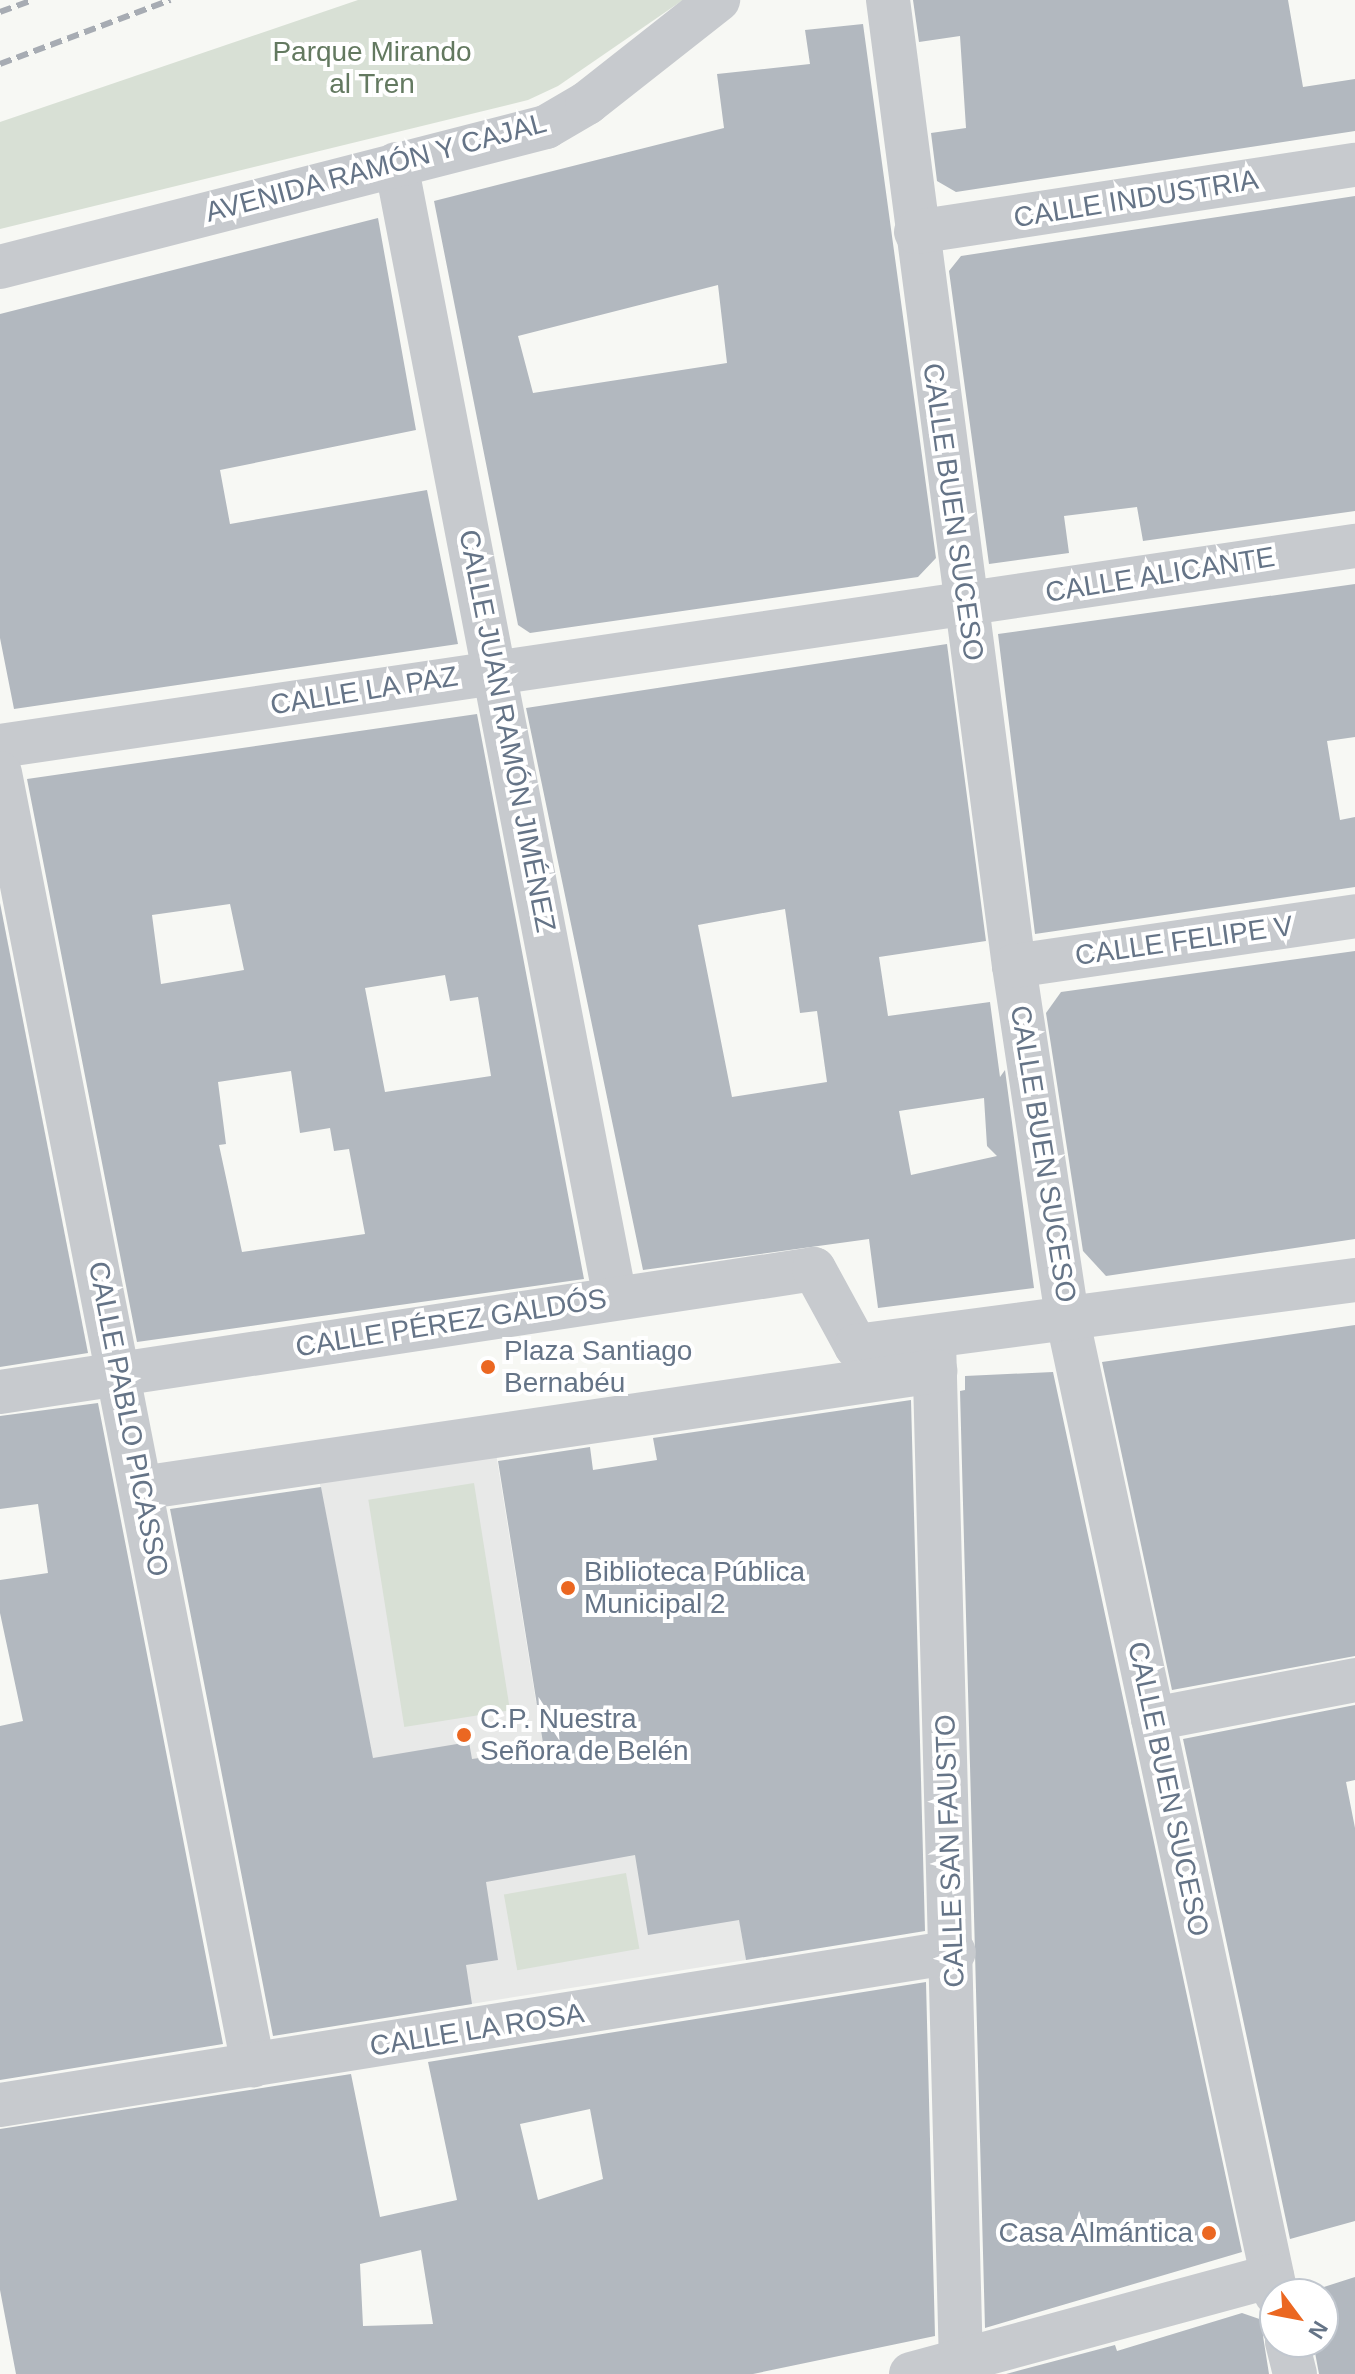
<!DOCTYPE html>
<meta charset="utf-8">
<style>
body{margin:0}
#map{position:relative;width:1355px;height:2374px;overflow:hidden;background:#f7f8f4;font-family:Helvetica,sans-serif}
div>[style]{position:absolute}
[style*='--x']{left:calc(var(--x)*1px);top:calc(var(--y)*1px);width:calc(var(--w)*1px);rotate:calc(var(--a)*1deg)}
.built>*{inset:0;background:#e8e9e8}
.green>*{inset:0;background:#d8e0d5;transform-origin:0 0}
.building>*{inset:0;background:#b2b8bf}
.street>*{height:44px;margin:-22px;padding:0 22px;transform-origin:22px;border-radius:22px;background:#c7cace}
.rail>*{height:6px;margin-top:-3px;transform-origin:0;background:repeating-linear-gradient(90deg,#a7acb3 0 12px,transparent 0 18px)}
.dots>*{width:22px;height:22px;translate:-50% -50%;box-sizing:border-box;border:4px solid #fff;border-radius:50%}
span{translate:-50% -50%;white-space:nowrap;text-align:center;line-height:1.15;-webkit-text-stroke:8px #fff;paint-order:stroke}
.park-label{font-size:28px;color:#637960}
.street-label{font-size:28px;color:#657487}
.poi-label{font-size:28px;color:#657487}
.left{translate:0 -50%;text-align:left}
.right{translate:-100% -50%;text-align:right}
.north{position:absolute;left:1259px;top:2278px;width:80px;height:80px;box-sizing:border-box;background:#fff;border:2px solid #c1c7cf;border-radius:50%;rotate:122deg;font-size:22px;font-weight:700;line-height:32px;text-align:center;color:#657487}
.north::after{content:'';display:block;margin:auto;width:28px;height:36px;background:#eb6721;clip-path:polygon(50% 0,100% 100%,50% 72%,0 100%)}
</style>
<div id="map">
<div class="built">
<div style="clip-path:polygon(496px 1453px,536px 1702px,553px 1700px,737px 1905px,746px 1960px,421px 2012px,319px 1479px)"></div>
</div>
<div class="green">
<div style="clip-path:polygon(358px 0,683px 0,558px 86px,528px 100px,0 229px,0 122px)"></div>
<div style="left:474px;top:1483px;width:230px;height:107px;rotate:81deg"></div>
<div style="left:626px;top:1873px;width:77px;height:124px;rotate:80deg"></div>
</div>
<div class="building">
<div style="clip-path:polygon(913px 0,1288px 0,1303px 87px,1355px 79px,1355px 131px,956px 192px,937px 181px,931px 133px,966px 128px,960px 36px,919px 42px)"></div>
<div style="clip-path:polygon(evenodd,863px 24px,936px 558px,918px 577px,530px 633px,518px 625px,434px 201px,724px 128px,717px 74px,810px 64px,805px 30px,863px 24px,718px 285px,727px 363px,533px 393px,518px 336px,718px 285px)"></div>
<div style="clip-path:polygon(1355px 196px,1355px 511px,1143px 541px,1137px 507px,1064px 516px,1069px 553px,989px 564px,949px 271px,961px 256px)"></div>
<div style="clip-path:polygon(378px 218px,416px 430px,220px 470px,230px 524px,427px 490px,458px 644px,14px 709px,0 638px,0 314px)"></div>
<div style="clip-path:polygon(1355px 584px,1355px 737px,1327px 741px,1340px 820px,1355px 817px,1355px 887px,1035px 934px,998px 634px)"></div>
<div style="clip-path:polygon(evenodd,947px 644px,986px 941px,879px 957px,888px 1016px,990px 1002px,1000px 1077px,1005px 1070px,1034px 1288px,878px 1308px,869px 1239px,643px 1270px,526px 708px,947px 644px,785px 909px,800px 1013px,817px 1011px,827px 1082px,732px 1097px,698px 925px,785px 909px,947px 644px,984px 1098px,987px 1146px,997px 1156px,911px 1175px,899px 1111px,984px 1098px)"></div>
<div style="clip-path:polygon(evenodd,477px 714px,584px 1279px,137px 1342px,27px 779px,477px 714px,230px 904px,244px 970px,161px 984px,152px 915px,230px 904px,477px 714px,445px 975px,450px 1001px,478px 997px,491px 1076px,385px 1092px,365px 988px,445px 975px,477px 714px,291px 1071px,300px 1133px,330px 1128px,334px 1151px,349px 1149px,365px 1234px,242px 1252px,219px 1145px,226px 1144px,218px 1082px,291px 1071px)"></div>
<div style="clip-path:polygon(0 903px,88px 1353px,0 1367px)"></div>
<div style="clip-path:polygon(1355px 951px,1355px 1239px,1106px 1276px,1083px 1251px,1046px 1013px,1061px 992px)"></div>
<div style="clip-path:polygon(1355px 1325px,1355px 1656px,1172px 1690px,1102px 1362px)"></div>
<div style="clip-path:polygon(1053px 1372px,1242px 2252px,985px 2328px,960px 1391px,965px 1390px,965px 1376px)"></div>
<div style="clip-path:polygon(911px 1400px,925px 1931px,746px 1960px,739px 1920px,648px 1935px,635px 1855px,486px 1882px,498px 1960px,466px 1965px,472px 2004px,273px 2036px,170px 1509px,321px 1487px,373px 1758px,469px 1742px,472px 1759px,544px 1749px,498px 1461px,590px 1447px,593px 1470px,657px 1460px,653px 1438px)"></div>
<div style="clip-path:polygon(98px 1403px,223px 2044px,0 2080px,0 1726px,23px 1721px,0 1613px,0 1580px,48px 1573px,38px 1504px,0 1509px,0 1416px)"></div>
<div style="clip-path:polygon(1355px 1705px,1355px 1780px,1346px 1782px,1355px 1828px,1355px 2221px,1290px 2239px,1183px 1739px)"></div>
<div style="clip-path:polygon(evenodd,926px 1982px,935px 2336px,753px 2374px,16px 2374px,0 2290px,0 2129px,351px 2074px,380px 2217px,457px 2200px,428px 2062px,926px 1982px,590px 2109px,603px 2179px,538px 2200px,520px 2124px,590px 2109px,926px 1982px,421px 2250px,433px 2324px,363px 2326px,360px 2264px,421px 2250px)"></div>
<div style="clip-path:polygon(1355px 2277px,1355px 2374px,1319px 2374px,1313px 2342px,1323px 2342px,1323px 2294px,1302px 2294px)"></div>
<div style="clip-path:polygon(1242px 2313px,1271px 2323px,1263px 2336px,1269px 2374px,1006px 2374px,1115px 2345px,1117px 2351px)"></div>
</div>
<div class="street">
<div style="--x:888;--y:0;--w:974;--a:82.57"></div>
<div style="--x:1014;--y:966;--w:359;--a:81.4"></div>
<div style="--x:1068;--y:1321;--w:995;--a:77.93"></div>
<div style="--x:396;--y:164;--w:1155;--a:79.07"></div>
<div style="--x:916;--y:232;--w:444;--a:-8.7"></div>
<div style="--x:0;--y:267;--w:564;--a:-14.38"></div>
<div style="--x:546;--y:127;--w:48;--a:-30.3"></div>
<div style="--x:587;--y:103;--w:167;--a:-38.2"></div>
<div style="--x:0;--y:746;--w:1370;--a:-8.4"></div>
<div style="--x:0;--y:773;--w:1317;--a:78.92"></div>
<div style="--x:1014;--y:966;--w:345;--a:-8.3"></div>
<div style="--x:934;--y:1340;--w:1023;--a:88.49"></div>
<div style="--x:0;--y:1392;--w:823;--a:-8.59"></div>
<div style="--x:814;--y:1269;--w:88;--a:61.4"></div>
<div style="--x:856;--y:1346;--w:503;--a:-7.53"></div>
<div style="--x:141;--y:1488;--w:803;--a:-8.38"></div>
<div style="--x:1153;--y:1719;--w:206;--a:-10.9"></div>
<div style="--x:0;--y:2105;--w:966;--a:-9.11"></div>
<div style="--x:1287;--y:2342;--w:33;--a:76"></div>
<div style="--x:911;--y:2374;--w:374;--a:-15.2"></div>
</div>
<div class="rail">
<div style="--x:0;--y:12;--w:35;--a:-20"></div>
<div style="--x:0;--y:64;--w:182;--a:-20.6"></div>
</div>
<div class="dots">
<div style="left:488px;top:1367px;background:#eb6721"></div>
<div style="left:568px;top:1588px;background:#eb6721"></div>
<div style="left:464px;top:1735px;background:#eb6721"></div>
<div style="left:1209px;top:2233px;background:#eb6721"></div>
</div>
<div class="park-label">
<span style="left:372px;top:68px">Parque Mirando<br>al Tren</span>
</div>
<div class="street-label">
<span style="left:376px;top:168px;rotate:-15deg">AVENIDA RAMÓN Y CAJAL</span>
<span style="left:1136px;top:199px;rotate:-9deg">CALLE INDUSTRIA</span>
<span style="left:953px;top:512px;rotate:82deg">CALLE BUEN SUCESO</span>
<span style="left:1160px;top:575px;rotate:-9deg">CALLE ALICANTE</span>
<span style="left:364px;top:691px;rotate:-9deg">CALLE LA PAZ</span>
<span style="left:507px;top:731px;rotate:79deg">CALLE JUAN RAMÓN JIMÉNEZ</span>
<span style="left:1184px;top:941px;rotate:-8deg">CALLE FELIPE V</span>
<span style="left:1043px;top:1154px;rotate:81deg">CALLE BUEN SUCESO</span>
<span style="left:451px;top:1323px;rotate:-9deg">CALLE PÉREZ GALDÓS</span>
<span style="left:128px;top:1419px;rotate:79deg">CALLE PABLO PICASSO</span>
<span style="left:1168px;top:1789px;rotate:78deg">CALLE BUEN SUCESO</span>
<span style="left:950px;top:1851px;rotate:-92deg">CALLE SAN FAUSTO</span>
<span style="left:477px;top:2030px;rotate:-9deg">CALLE LA ROSA</span>
</div>
<div class="poi-label">
<span class="left" style="left:504px;top:1367px">Plaza Santiago<br>Bernabéu</span>
<span class="left" style="left:584px;top:1588px">Biblioteca Pública<br>Municipal 2</span>
<span class="left" style="left:480px;top:1735px">C.P. Nuestra<br>Señora de Belén</span>
<span class="right" style="left:1193px;top:2233px">Casa Almántica</span>
</div>
<div class="north">N</div>
</div>
